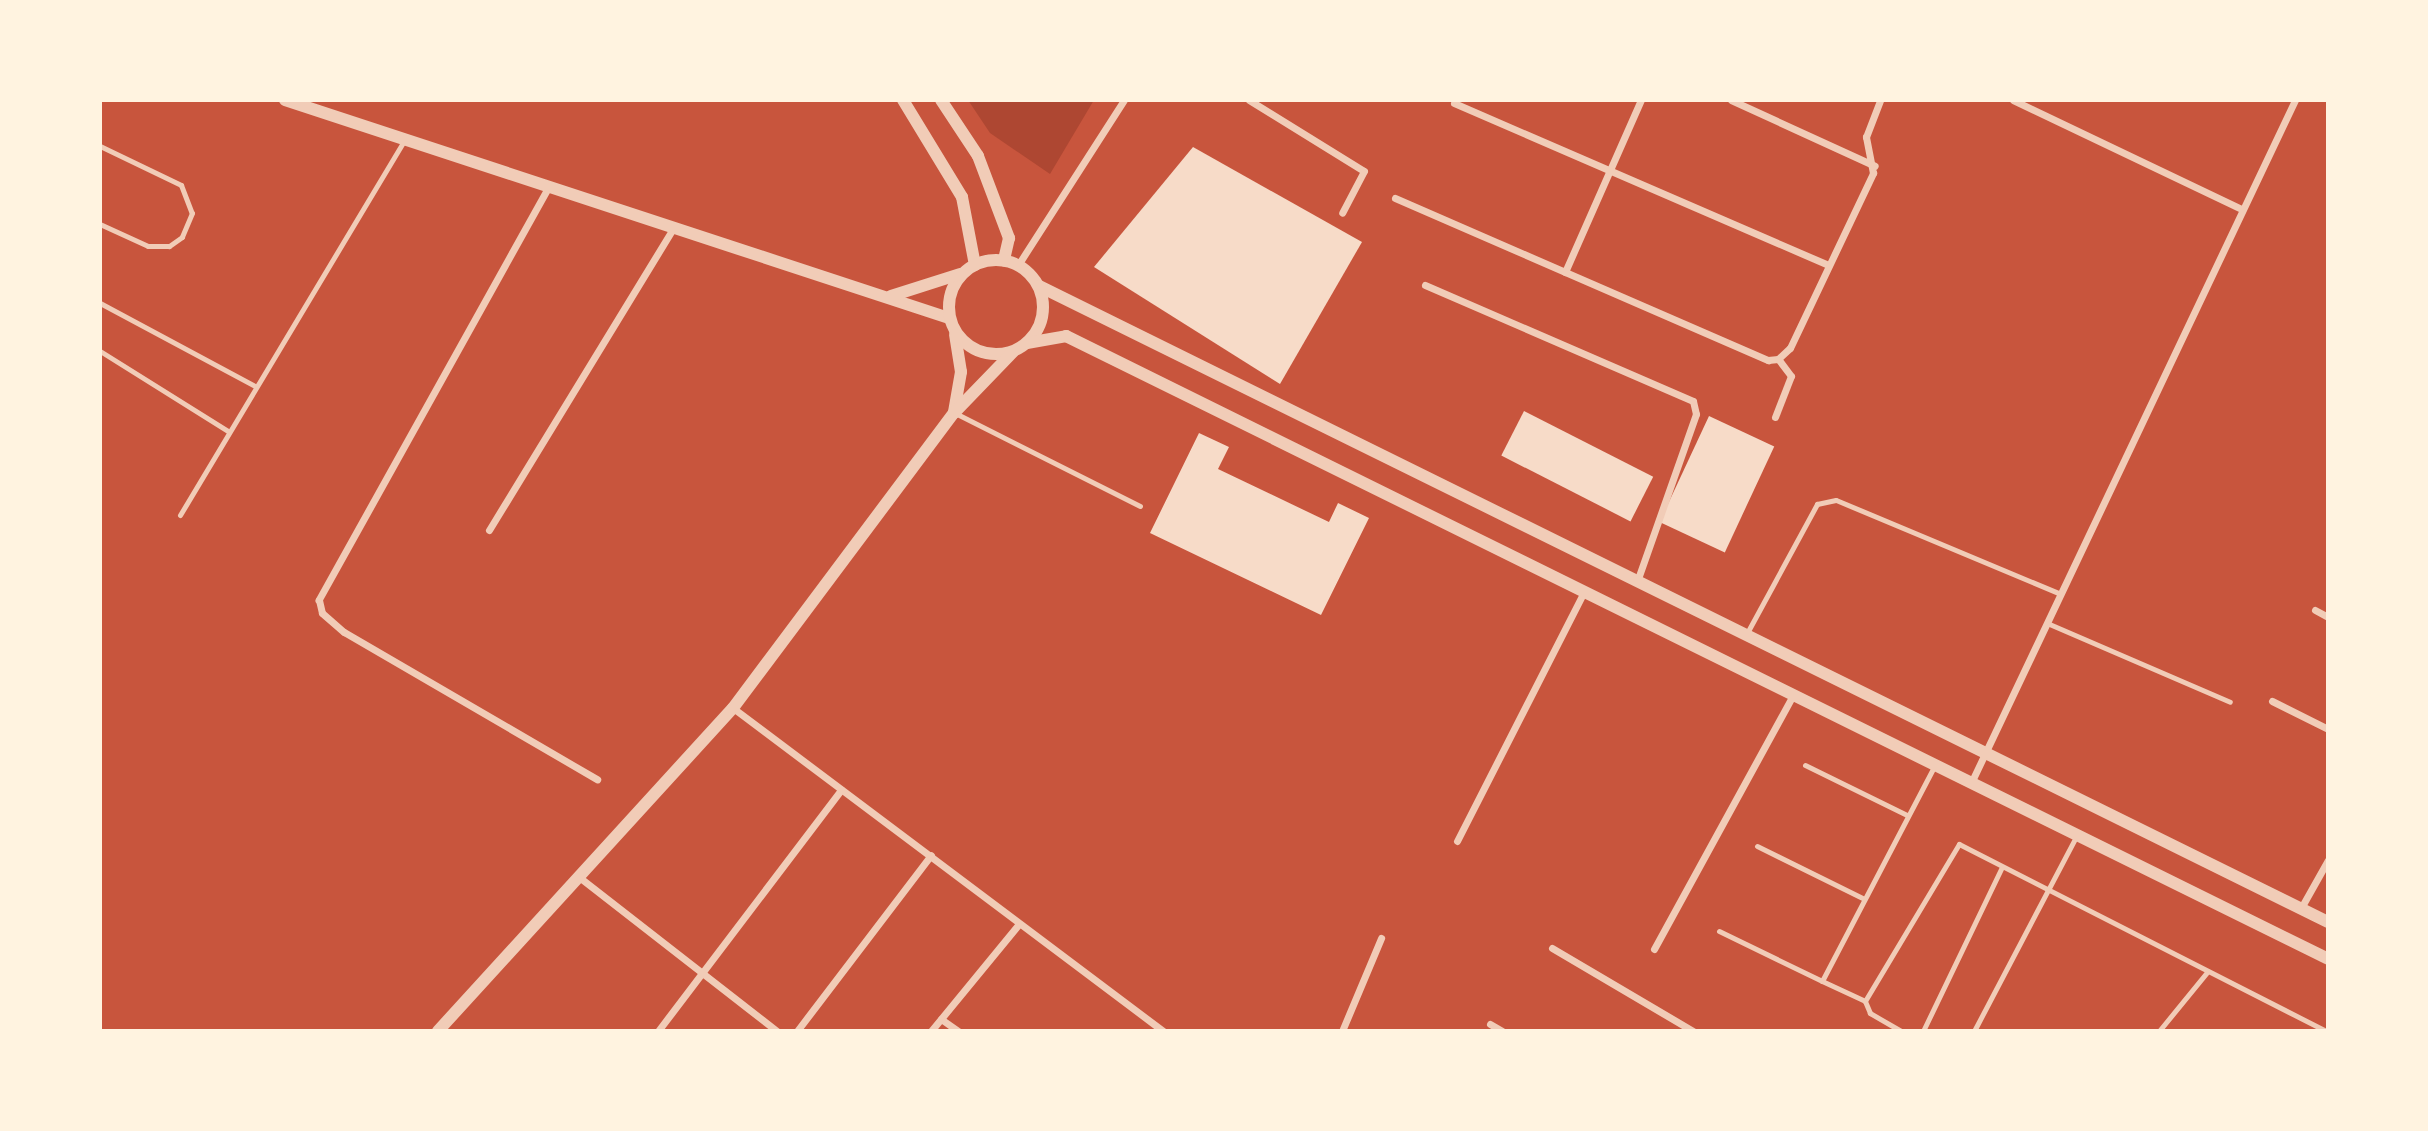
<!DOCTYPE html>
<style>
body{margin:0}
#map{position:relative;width:2428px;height:1131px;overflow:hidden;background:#c8553d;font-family:"Golos Text",sans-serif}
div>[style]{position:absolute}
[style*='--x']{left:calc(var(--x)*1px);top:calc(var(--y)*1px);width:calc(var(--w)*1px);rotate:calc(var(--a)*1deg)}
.green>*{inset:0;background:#ae4732}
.building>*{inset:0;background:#f7dbc8;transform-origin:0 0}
.service>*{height:5px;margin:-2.5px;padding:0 2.5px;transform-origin:2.5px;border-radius:2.5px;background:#f1ccb7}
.minor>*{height:7px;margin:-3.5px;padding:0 3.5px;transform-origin:3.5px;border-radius:3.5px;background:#f1ccb7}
.tertiary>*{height:12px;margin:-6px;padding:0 6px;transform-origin:6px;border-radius:6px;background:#f1ccb7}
.tertiary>.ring{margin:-6px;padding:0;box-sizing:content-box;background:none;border:12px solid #f1ccb7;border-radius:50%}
span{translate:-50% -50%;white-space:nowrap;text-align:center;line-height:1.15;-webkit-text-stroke:5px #fff3e0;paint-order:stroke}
.frame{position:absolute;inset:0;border:102px solid #fff3e0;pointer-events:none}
</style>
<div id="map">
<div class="green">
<div style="clip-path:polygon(968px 100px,1094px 100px,1050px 174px,990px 133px)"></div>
</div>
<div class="building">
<div style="clip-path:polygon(1193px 147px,1362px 242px,1280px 384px,1094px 267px)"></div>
<div style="left:1524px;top:411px;width:145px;height:50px;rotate:27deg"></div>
<div style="left:1709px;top:416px;width:72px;height:117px;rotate:25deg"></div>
<div style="clip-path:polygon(1199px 433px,1229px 447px,1218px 469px,1329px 522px,1338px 503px,1369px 518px,1321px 615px,1150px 533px)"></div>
</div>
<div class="service">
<div style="--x:100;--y:146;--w:90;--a:25.7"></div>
<div style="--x:181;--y:185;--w:30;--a:69"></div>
<div style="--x:192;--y:213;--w:26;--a:113"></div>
<div style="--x:182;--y:237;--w:16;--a:145"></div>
<div style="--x:169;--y:246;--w:21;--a:180"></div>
<div style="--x:148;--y:246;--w:53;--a:-155.4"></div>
<div style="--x:100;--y:303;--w:176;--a:28.2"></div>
<div style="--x:100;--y:351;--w:151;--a:32"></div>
<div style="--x:955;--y:413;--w:207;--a:26.7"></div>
<div style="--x:180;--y:515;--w:438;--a:-59.1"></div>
<div style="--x:2047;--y:623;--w:199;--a:23.3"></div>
<div style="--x:1747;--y:633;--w:147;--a:-61.5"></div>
<div style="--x:1817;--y:504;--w:19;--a:-12"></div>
<div style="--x:1836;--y:500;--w:244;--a:22.7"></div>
<div style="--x:1805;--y:765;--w:114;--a:26.1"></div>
<div style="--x:1757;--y:846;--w:117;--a:26.3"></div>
<div style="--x:1719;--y:931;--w:114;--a:25.9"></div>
<div style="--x:1822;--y:981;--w:244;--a:-62.4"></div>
<div style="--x:1822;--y:981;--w:47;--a:24.9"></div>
<div style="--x:1901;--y:1031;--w:36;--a:-150"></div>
<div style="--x:1870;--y:1013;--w:13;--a:-113"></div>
<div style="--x:1865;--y:1001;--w:183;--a:-59.1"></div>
<div style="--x:1959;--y:844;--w:412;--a:27"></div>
<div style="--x:1923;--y:1031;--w:182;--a:-64.3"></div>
<div style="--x:1974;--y:1031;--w:221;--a:-62.3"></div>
<div style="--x:2159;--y:1031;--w:77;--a:-50.8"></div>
</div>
<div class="minor">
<div style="--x:1249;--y:100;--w:135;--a:31.7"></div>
<div style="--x:1364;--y:171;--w:47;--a:117.6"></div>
<div style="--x:1731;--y:100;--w:158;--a:24.6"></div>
<div style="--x:2013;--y:100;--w:254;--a:25.5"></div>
<div style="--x:1454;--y:103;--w:408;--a:23.4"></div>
<div style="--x:549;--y:186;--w:474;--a:119.1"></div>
<div style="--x:319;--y:600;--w:13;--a:77"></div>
<div style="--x:322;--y:613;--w:29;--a:41"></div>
<div style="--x:344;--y:632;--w:293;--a:30.2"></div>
<div style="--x:1395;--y:198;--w:407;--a:23.5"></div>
<div style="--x:1768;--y:360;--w:10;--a:-6"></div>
<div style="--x:1778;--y:359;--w:16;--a:-43"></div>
<div style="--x:1790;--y:348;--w:194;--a:-64.6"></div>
<div style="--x:1873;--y:173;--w:37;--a:-101"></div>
<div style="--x:1866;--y:137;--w:40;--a:-69"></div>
<div style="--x:1018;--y:265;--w:196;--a:-57.3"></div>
<div style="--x:1565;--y:272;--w:188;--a:-66.2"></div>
<div style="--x:1425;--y:285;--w:292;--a:23.4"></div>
<div style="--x:1693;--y:401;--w:13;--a:77"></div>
<div style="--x:1696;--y:414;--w:178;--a:109.4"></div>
<div style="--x:1775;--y:417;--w:44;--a:-68.7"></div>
<div style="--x:1791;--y:376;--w:21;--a:-127"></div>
<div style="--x:489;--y:530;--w:355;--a:-58.6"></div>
<div style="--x:2315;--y:610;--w:15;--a:28"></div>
<div style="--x:2272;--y:701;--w:63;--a:26.6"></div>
<div style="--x:733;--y:708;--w:538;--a:36.91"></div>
<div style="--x:1971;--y:783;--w:756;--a:-64.62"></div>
<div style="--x:1457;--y:841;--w:280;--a:-63"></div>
<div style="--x:579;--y:877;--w:251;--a:37.9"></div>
<div style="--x:2301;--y:908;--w:55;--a:-60.6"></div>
<div style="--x:1552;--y:948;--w:164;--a:30.5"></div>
<div style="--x:1654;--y:949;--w:290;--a:-61.3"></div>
<div style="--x:941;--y:1019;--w:21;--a:35"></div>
<div style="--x:1490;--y:1024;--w:14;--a:30"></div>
<div style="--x:658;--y:1031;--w:303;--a:-52.8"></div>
<div style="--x:797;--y:1031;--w:221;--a:-52.7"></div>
<div style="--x:931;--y:1031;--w:139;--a:-50.6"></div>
<div style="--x:1342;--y:1031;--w:101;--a:-67.2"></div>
</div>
<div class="tertiary">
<div style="--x:285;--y:100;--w:699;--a:18.18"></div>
<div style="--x:903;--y:100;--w:114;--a:58.7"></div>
<div style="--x:962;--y:197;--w:69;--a:79.2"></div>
<div style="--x:941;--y:100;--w:67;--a:56.5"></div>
<div style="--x:978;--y:156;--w:88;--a:69.3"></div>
<div style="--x:1009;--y:238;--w:23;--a:103"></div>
<div class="ring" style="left:949px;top:260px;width:82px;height:82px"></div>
<div style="--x:1039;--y:286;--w:1437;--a:26.26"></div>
<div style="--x:891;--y:296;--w:72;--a:-17.7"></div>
<div style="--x:1027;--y:343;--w:40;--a:-10"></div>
<div style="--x:1066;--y:336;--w:1407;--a:26.27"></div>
<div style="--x:954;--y:412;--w:41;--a:-80.1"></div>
<div style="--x:961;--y:372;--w:38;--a:-99"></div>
<div style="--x:438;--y:1031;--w:437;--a:-47.6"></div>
<div style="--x:733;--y:708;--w:369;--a:-53.2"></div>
<div style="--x:954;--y:413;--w:85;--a:-46"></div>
</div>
<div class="frame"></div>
</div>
